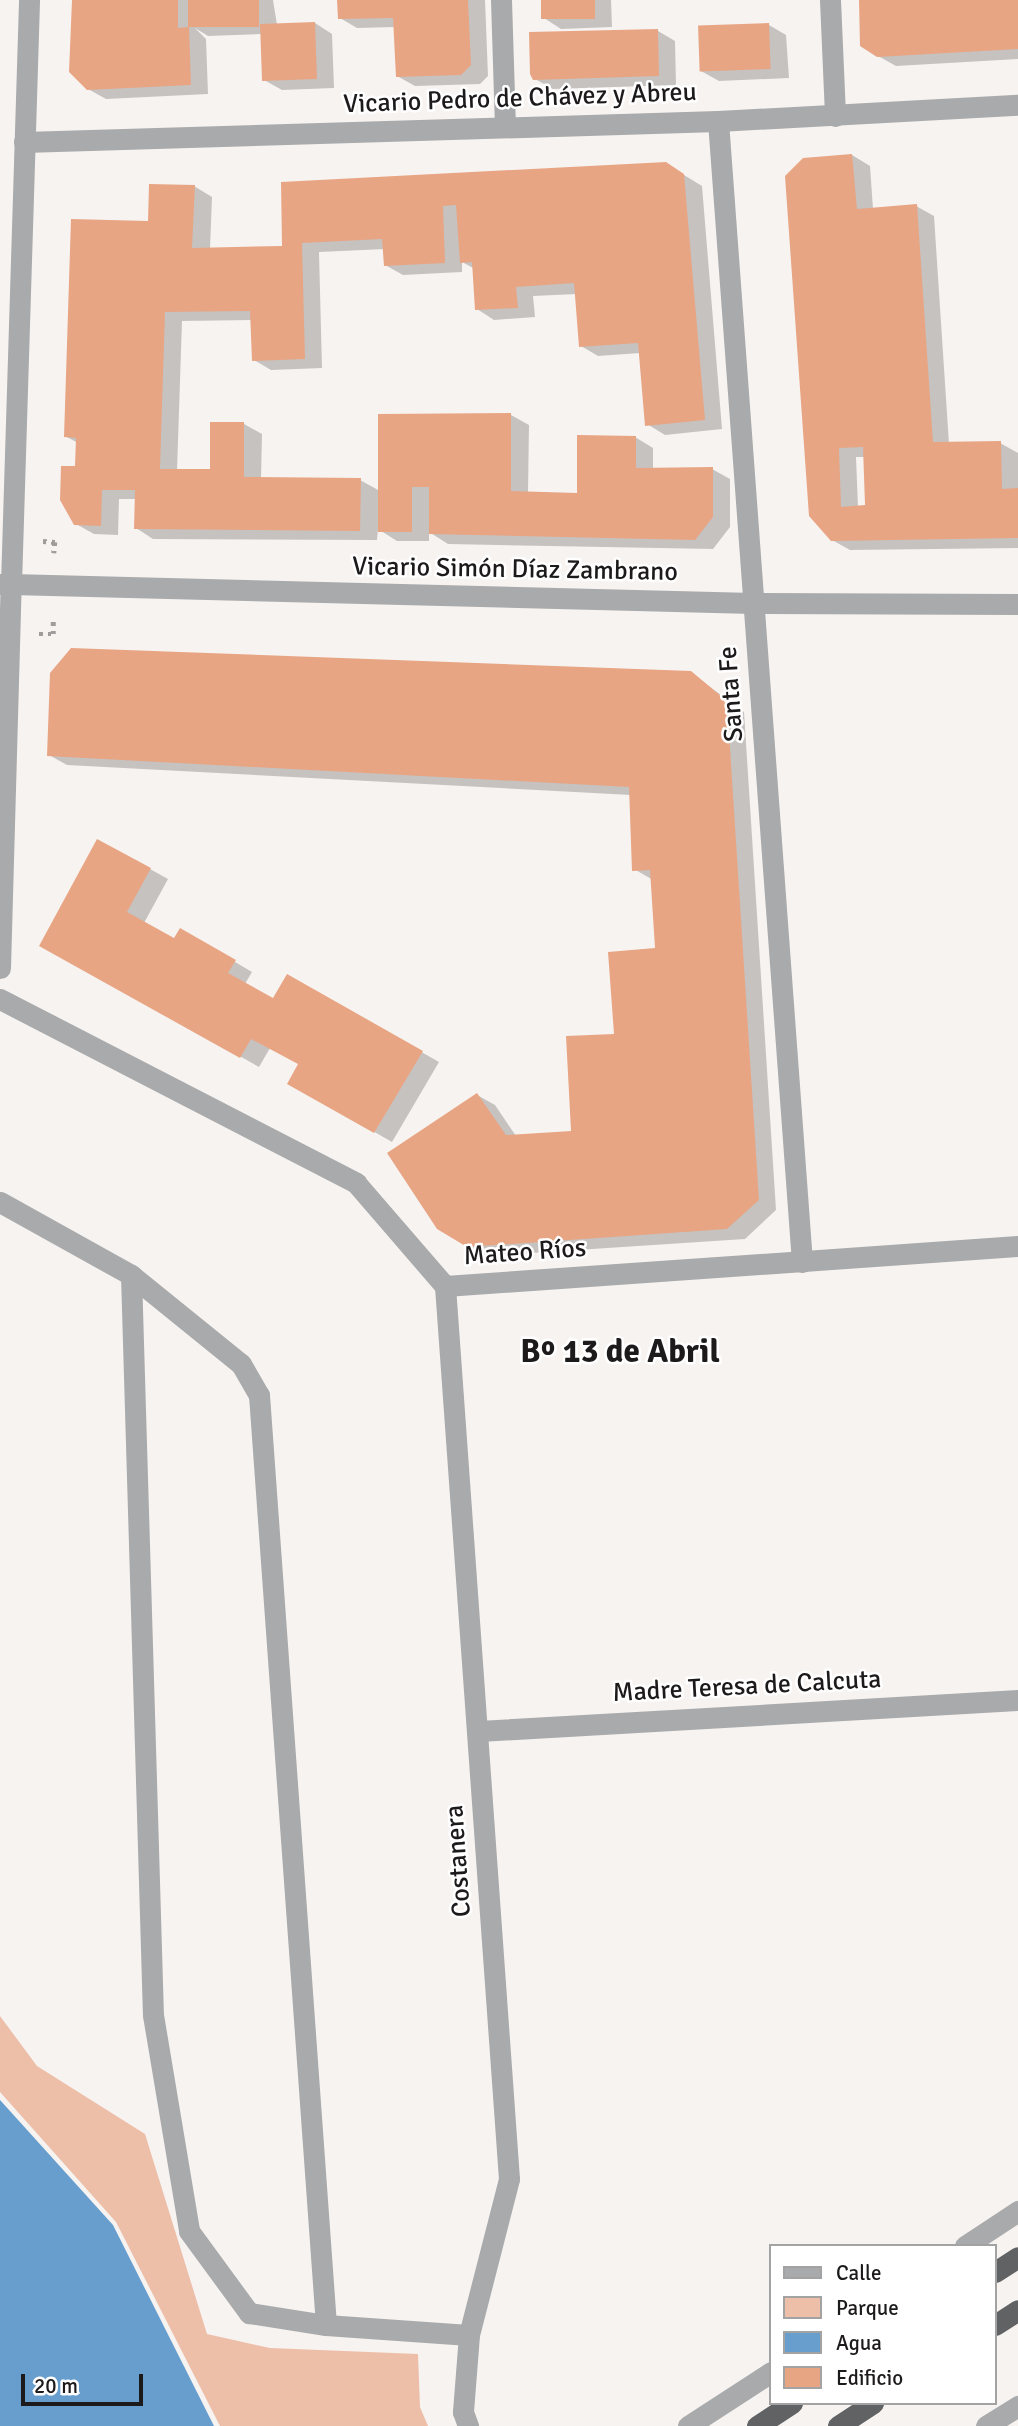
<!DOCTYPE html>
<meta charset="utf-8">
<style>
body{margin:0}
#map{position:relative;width:1018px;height:2426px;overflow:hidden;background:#f7f3f1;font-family:Signika,sans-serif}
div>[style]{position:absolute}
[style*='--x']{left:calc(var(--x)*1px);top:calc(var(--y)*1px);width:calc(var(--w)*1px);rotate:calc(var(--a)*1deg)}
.green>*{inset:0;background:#edbea8}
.water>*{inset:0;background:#679ece}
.shadow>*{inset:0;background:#0003}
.building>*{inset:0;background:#e8a584;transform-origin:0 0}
.path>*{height:4.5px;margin-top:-2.25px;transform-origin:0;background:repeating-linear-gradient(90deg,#9f9c9b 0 3.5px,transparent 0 8.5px)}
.service>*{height:21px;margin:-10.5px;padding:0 10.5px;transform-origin:10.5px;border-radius:10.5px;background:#a9aaab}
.minor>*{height:21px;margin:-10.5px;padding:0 10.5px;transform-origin:10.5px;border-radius:10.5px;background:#a9aaab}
.tertiary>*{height:21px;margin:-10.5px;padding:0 10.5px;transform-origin:10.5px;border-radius:10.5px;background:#a9aaab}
.trunk>*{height:21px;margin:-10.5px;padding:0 10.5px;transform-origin:10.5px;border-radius:10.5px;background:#606264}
span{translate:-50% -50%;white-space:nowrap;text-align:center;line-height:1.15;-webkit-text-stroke:5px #fff;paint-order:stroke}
.street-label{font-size:26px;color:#1c1a1a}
.district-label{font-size:33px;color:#1c1a1a;font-weight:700}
.legend{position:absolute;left:769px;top:2244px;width:228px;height:161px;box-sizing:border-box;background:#fff;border:2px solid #a4a3a3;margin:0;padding:9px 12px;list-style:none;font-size:21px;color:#1c1a1a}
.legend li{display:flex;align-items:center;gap:14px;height:35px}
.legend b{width:35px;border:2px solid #a4a3a3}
.scale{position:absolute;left:21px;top:2374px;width:122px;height:32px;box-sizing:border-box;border:4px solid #1c1a1a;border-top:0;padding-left:9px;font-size:21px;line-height:24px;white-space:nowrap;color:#1c1a1a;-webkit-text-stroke:5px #fff;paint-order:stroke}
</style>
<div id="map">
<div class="green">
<div style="clip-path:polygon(0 2016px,37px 2066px,145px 2134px,207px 2334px,270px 2348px,418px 2354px,420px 2407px,428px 2426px,220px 2426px,116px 2222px,0 2092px)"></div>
</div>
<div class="water">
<div style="clip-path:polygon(0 2100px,113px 2225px,214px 2426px,0 2426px)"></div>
</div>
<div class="shadow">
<div style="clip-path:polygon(74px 0,273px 0,277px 25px,315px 23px,332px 34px,334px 88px,282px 90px,264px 80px,262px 34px,208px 36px,195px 28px,206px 39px,208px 94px,106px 99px,88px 89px)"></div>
<div style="clip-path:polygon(339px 0,485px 0,488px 76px,480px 84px,415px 86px,397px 76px,395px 27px,357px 28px,340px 18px)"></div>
<div style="clip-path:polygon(543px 0,611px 0,612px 27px,561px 29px,544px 18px)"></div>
<div style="clip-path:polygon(861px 0,1018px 0,1018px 59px,896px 66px,878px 56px)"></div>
<div style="clip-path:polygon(769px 25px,786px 35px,789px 78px,719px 81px,701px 71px)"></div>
<div style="clip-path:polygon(658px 31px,675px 41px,676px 85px,553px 89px,535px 79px)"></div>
<div style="clip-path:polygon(evenodd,852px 155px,870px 166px,873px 209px,916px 206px,934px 216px,949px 444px,1000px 443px,1018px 453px,1018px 548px,850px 550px,832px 540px,852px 155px,856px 457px,865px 457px,867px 507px,858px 507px,856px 457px)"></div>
<div style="clip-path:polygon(666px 164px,702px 186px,722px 429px,665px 435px,647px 424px,640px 353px,598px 356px,581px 346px,577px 294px,533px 296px,535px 317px,494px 320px,477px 309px,475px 269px,462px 262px,462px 272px,403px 275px,385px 265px,385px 249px,319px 252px,322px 368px,271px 370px,254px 360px,252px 320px,182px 321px,177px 471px,211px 471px,211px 424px,244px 424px,262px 434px,261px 479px,360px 480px,380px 491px,380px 416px,511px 415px,529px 425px,528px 493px,578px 494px,635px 437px,653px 448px,653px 470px,712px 469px,730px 479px,730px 527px,713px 549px,448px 544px,429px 532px,429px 541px,397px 541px,378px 529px,377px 540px,153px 539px,136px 528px,136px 499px,119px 499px,118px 535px,94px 534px,76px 524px,78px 443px,65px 436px,150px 222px,194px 186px,212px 197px,210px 249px,284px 247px,283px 183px)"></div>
<div style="clip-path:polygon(691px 673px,744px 712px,776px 1210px,745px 1239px,486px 1256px,468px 1246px,477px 1095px,495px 1105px,516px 1136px,573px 1132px,657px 950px,653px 880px,634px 869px,631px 795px,67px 765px,49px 755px)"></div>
<div style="clip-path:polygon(150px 869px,168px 879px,144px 923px,174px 941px,181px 930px,252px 972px,245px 984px,274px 1001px,288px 976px,439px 1062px,392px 1142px,289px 1083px,300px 1064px,270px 1048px,259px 1067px,42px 945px)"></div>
</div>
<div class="building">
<div style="clip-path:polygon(72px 0,178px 0,178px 28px,189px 27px,191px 85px,87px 90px,69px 72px)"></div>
<div style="left:188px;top:0;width:71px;height:27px"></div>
<div style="clip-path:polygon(337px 0,468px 0,471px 65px,461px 75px,396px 77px,393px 18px,338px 19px)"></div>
<div style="left:541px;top:0;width:54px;height:19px"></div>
<div style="clip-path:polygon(859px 0,1018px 0,1018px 49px,877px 57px,860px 46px)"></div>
<div style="left:315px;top:22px;width:57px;height:55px;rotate:88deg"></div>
<div style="left:769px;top:23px;width:46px;height:71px;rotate:88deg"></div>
<div style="clip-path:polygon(658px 29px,659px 76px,533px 80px,530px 74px,529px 32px)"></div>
<div style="clip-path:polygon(evenodd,852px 154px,857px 209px,917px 204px,933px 442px,1001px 441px,1002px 489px,1018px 488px,1018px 538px,831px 541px,809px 516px,785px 176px,803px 158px,852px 154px,863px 447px,865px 505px,841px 507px,839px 448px,863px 447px)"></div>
<div style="clip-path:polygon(666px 162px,684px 174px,705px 420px,645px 426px,638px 343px,579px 347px,574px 283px,516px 287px,518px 308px,475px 310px,472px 262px,460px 263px,456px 205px,443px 206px,445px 263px,384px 266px,382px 239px,302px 243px,305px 359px,252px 361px,250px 311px,165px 312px,160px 469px,210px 469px,210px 422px,244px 422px,244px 477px,361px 478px,360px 531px,134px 529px,135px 490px,102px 490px,101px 526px,74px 525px,60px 500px,61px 466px,75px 466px,76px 438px,64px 437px,71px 219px,148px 221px,149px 184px,195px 185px,192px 248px,282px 246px,281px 182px)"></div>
<div style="clip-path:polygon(511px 413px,511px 491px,577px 493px,577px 435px,636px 436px,636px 468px,713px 467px,713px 517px,695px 540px,429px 534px,429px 487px,412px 487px,412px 532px,378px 532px,378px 414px)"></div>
<div style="clip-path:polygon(71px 648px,691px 671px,727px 701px,759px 1200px,727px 1229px,467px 1247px,437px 1229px,387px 1153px,477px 1093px,506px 1135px,571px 1131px,566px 1036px,614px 1034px,608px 952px,655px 948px,650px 870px,632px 871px,629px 787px,47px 756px,50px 673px)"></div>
<div style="clip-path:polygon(97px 839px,151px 868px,127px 912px,174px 938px,180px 928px,236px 960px,228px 973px,273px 998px,287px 974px,423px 1051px,374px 1133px,287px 1084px,298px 1064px,251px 1039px,240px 1058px,39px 946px)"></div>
</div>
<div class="path">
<div style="--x:43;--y:541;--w:12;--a:5"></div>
<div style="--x:55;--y:542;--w:11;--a:95"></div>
<div style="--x:39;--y:634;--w:14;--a:0"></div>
<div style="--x:53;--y:634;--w:17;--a:-90"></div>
</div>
<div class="service">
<div style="--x:0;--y:1202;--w:150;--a:29.1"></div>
<div style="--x:131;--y:1275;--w:141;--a:39"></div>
<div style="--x:241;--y:1364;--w:36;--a:60"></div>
<div style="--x:259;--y:1395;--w:932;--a:85.88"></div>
<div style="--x:131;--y:1275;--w:740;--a:88.3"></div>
<div style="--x:153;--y:2015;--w:219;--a:80.5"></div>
<div style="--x:189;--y:2231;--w:102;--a:53.8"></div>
<div style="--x:249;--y:2313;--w:78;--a:8.9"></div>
<div style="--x:326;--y:2325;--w:143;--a:4"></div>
</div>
<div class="minor">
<div style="--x:501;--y:0;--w:127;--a:88.2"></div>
<div style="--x:830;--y:0;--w:116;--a:87.5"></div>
<div style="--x:718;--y:121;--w:1144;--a:85.79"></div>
<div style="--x:24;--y:142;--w:694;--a:-1.73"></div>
<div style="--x:718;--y:121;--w:300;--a:-3.1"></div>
<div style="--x:0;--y:968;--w:384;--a:-88.4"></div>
<div style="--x:11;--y:584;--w:742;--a:1.47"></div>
<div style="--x:753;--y:603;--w:265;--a:0.2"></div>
<div style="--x:0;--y:999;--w:401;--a:27.3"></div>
<div style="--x:356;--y:1183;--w:136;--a:49.2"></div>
<div style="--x:445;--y:1286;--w:895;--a:85.9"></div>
<div style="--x:509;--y:2179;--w:161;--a:104.4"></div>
<div style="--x:469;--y:2335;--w:77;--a:94.5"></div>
<div style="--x:463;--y:2412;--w:15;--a:70"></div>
<div style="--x:445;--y:1286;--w:574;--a:-3.99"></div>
<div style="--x:479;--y:1731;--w:540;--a:-3.29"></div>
</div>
<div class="tertiary">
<div style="--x:0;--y:584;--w:11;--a:0"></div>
<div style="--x:11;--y:584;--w:584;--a:-88.23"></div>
<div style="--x:965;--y:2246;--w:64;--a:-33.4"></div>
<div style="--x:688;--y:2426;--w:99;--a:-33"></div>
<div style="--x:986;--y:2426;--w:38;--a:-32"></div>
</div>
<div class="trunk">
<div style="--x:995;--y:2272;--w:27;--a:-33"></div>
<div style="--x:995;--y:2325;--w:27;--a:-33"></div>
<div style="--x:757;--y:2426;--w:42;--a:-33.3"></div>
<div style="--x:838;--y:2426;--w:42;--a:-33.3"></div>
</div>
<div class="street-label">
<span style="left:520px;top:99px;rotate:-2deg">Vicario Pedro de Chávez y Abreu</span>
<span style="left:515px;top:570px;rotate:1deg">Vicario Simón Díaz Zambrano</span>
<span style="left:732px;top:694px;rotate:-94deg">Santa Fe</span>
<span style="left:525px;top:1253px;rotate:-4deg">Mateo Ríos</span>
<span style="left:747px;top:1687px;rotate:-3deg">Madre Teresa de Calcuta</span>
<span style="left:459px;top:1861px;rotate:-94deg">Costanera</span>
</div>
<div class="district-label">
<span style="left:620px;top:1352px">Bº 13 de Abril</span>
</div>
<ul class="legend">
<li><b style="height:9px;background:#a9aaab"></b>Calle</li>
<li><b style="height:19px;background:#edbea8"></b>Parque</li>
<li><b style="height:19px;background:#679ece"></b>Agua</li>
<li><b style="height:19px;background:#e8a584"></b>Edificio</li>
</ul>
<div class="scale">20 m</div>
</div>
